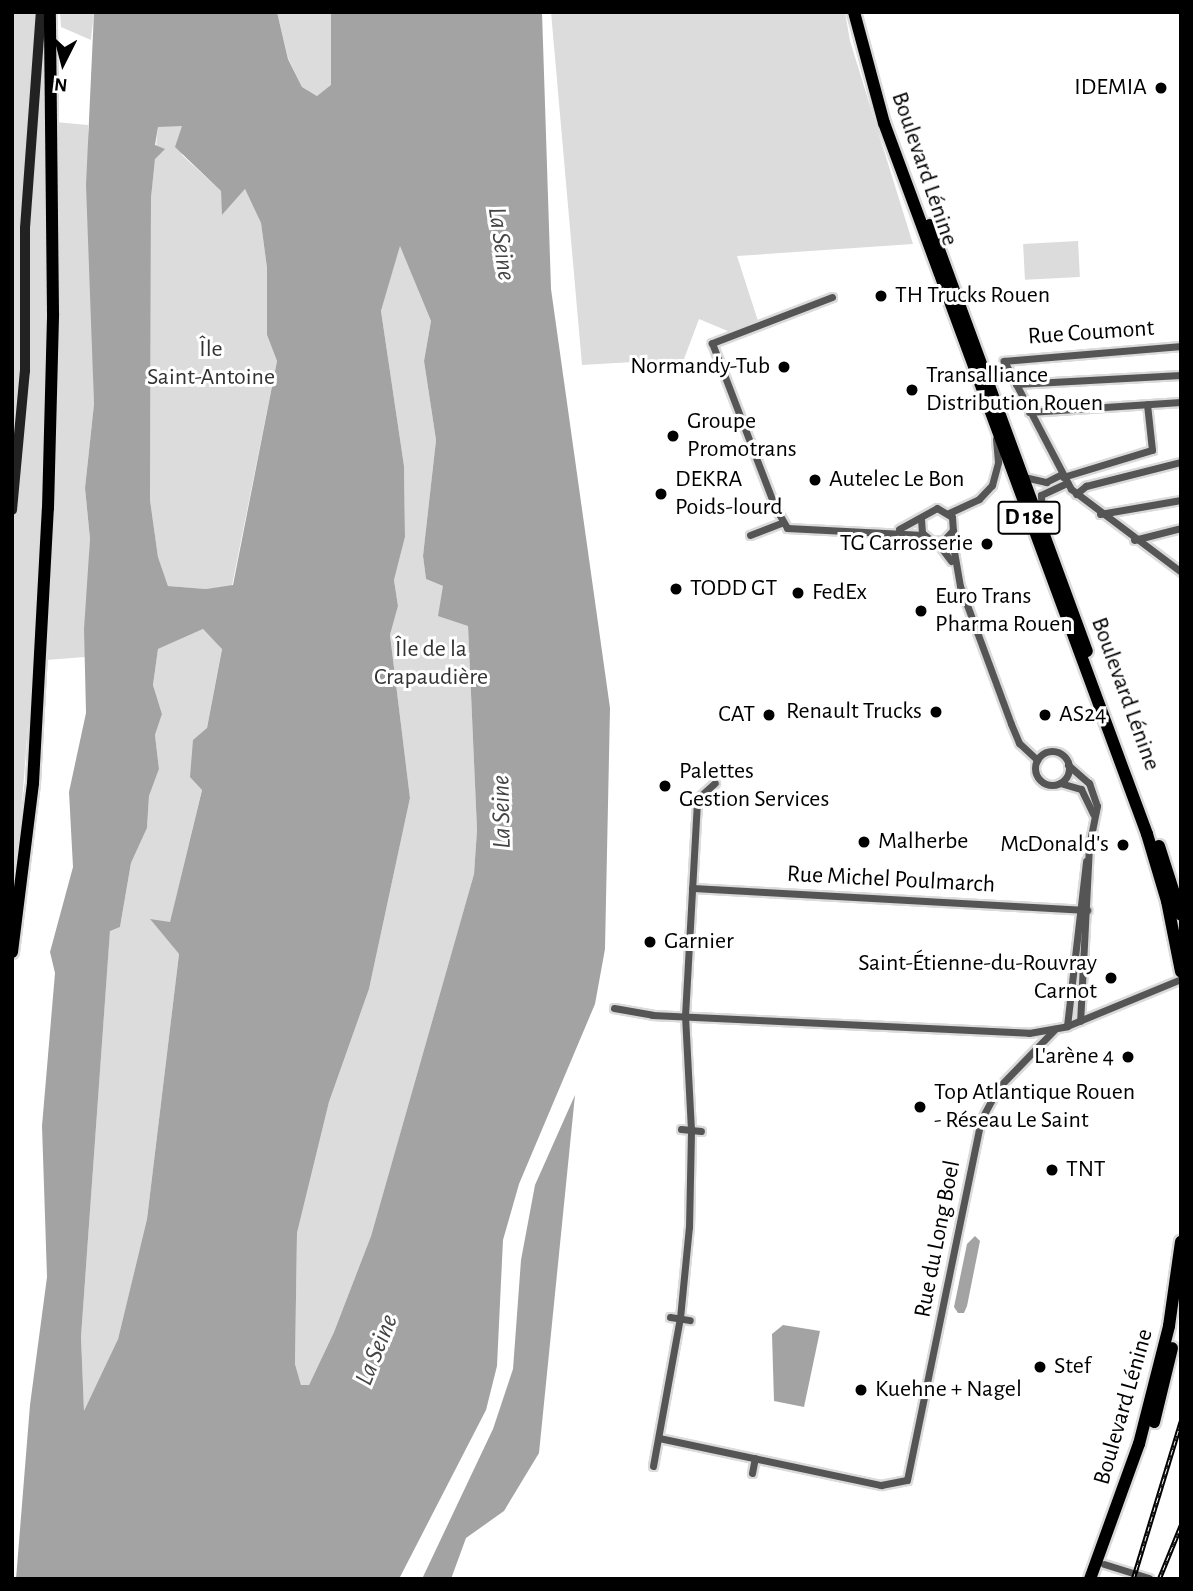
<!DOCTYPE html>
<meta charset="utf-8">
<style>
body{margin:0}
#map{position:relative;width:1193px;height:1591px;overflow:hidden;background:#fff;font-family:"Alegreya Sans",sans-serif}
div>[style]{position:absolute}
[style*='--x']{left:calc(var(--x)*1px);top:calc(var(--y)*1px);width:calc(var(--w)*1px);rotate:calc(var(--a)*1deg)}
.green>*{inset:0;background:#dcdcdc;transform-origin:0 0}
.water>*{inset:0;background:#a3a3a3}
.roads{filter:drop-shadow(2px 0 #dbdbdb) drop-shadow(-2px 0 #dbdbdb) drop-shadow(0 2px #dbdbdb) drop-shadow(0 -2px #dbdbdb)}
.minor>*{height:7px;margin:-3.5px;padding:0 3.5px;transform-origin:3.5px;border-radius:3.5px;background:#555}
.minor>.ring{margin:-3.5px;padding:0;box-sizing:content-box;background:none;border:7px solid #555;border-radius:50%}
.secondary>*{height:10px;margin:-5px;padding:0 5px;transform-origin:5px;border-radius:5px;background:#222}
.primary>*{height:12px;margin:-6px;padding:0 6px;transform-origin:6px;border-radius:6px;background:#000}
.rail>*{height:4.5px;margin-top:-2.25px;transform-origin:0;background:repeating-linear-gradient(90deg,#fff 0 5px,#000 0 10px);box-sizing:border-box;border-block:2px solid #000}
.dots>*{width:19px;height:19px;translate:-50% -50%;box-sizing:border-box;border:4px solid #fff;border-radius:50%}
span{translate:-50% -50%;white-space:nowrap;text-align:center;line-height:1.15;-webkit-text-stroke:6px #fff;paint-order:stroke}
.shield-label span{padding:2px 5px;background:#fff;border:2px solid;border-radius:5px;-webkit-text-stroke-width:0}
.shield-label{font-size:23px;color:#000;font-weight:700}
.poi-label{font-size:24px;color:#000}
.right{translate:-100% -50%;text-align:right}
.left{translate:0 -50%;text-align:left}
.street-label{font-size:24px;color:#000}
.park-label{font-size:24px;color:#333}
.water-label{font-size:26px;color:#444;font-style:italic}
.frame{position:absolute;inset:0;border:14px solid #000;pointer-events:none}
.north{position:absolute;left:28px;top:28px;width:70px;height:70px;-webkit-text-stroke:5px #fff;paint-order:stroke;rotate:186deg;font-size:19px;font-weight:700;line-height:28px;text-align:center;color:#000}
.north::after{content:'';display:block;margin:auto;width:24px;height:32px;background:#000;clip-path:polygon(50% 0,100% 100%,50% 72%,0 100%)}
</style>
<div id="map">
<div class="green">
<div style="clip-path:polygon(12px 12px,32px 12px,43px 18px,44px 121px,88px 125px,94px 404px,85px 488px,90px 539px,85px 657px,33px 661px,12px 931px)"></div>
<div style="clip-path:polygon(60px 12px,94px 12px,91px 40px,61px 27px)"></div>
<div style="clip-path:polygon(277px 12px,331px 12px,331px 86px,317px 96px,302px 87px,288px 58px)"></div>
<div style="clip-path:polygon(551px 12px,845px 12px,850px 41px,913px 244px,737px 256px,758px 321px,730px 332px,699px 319px,684px 359px,582px 365px)"></div>
<div style="clip-path:polygon(158px 126px,182px 126px,182px 155px,221px 191px,223px 214px,245px 189px,261px 223px,267px 268px,267px 335px,277px 361px,232px 586px,206px 589px,168px 586px,158px 557px,150px 500px,151px 198px)"></div>
<div style="left:1078px;top:241px;width:36px;height:55px;rotate:87deg"></div>
<div style="clip-path:polygon(400px 245px,431px 321px,424px 361px,436px 440px,423px 556px,426px 579px,443px 586px,468px 626px,477px 830px,474px 874px,371px 1236px,334px 1332px,309px 1385px,301px 1385px,295px 1364px,297px 1233px,329px 1102px,369px 989px,410px 798px,390px 635px,398px 606px,394px 580px,405px 537px,404px 466px,381px 311px)"></div>
<div style="clip-path:polygon(203px 629px,222px 648px,207px 728px,202px 789px,170px 923px,151px 920px,179px 954px,147px 1219px,118px 1339px,84px 1412px,81px 1337px,110px 930px,120px 927px,131px 863px,147px 828px,149px 796px,159px 769px,155px 735px,162px 714px,153px 685px,158px 649px)"></div>
</div>
<div class="water">
<div style="clip-path:polygon(evenodd,94px 12px,277px 12px,288px 59px,302px 87px,317px 96px,331px 85px,331px 12px,542px 12px,551px 289px,610px 708px,605px 949px,595px 1004px,519px 1184px,503px 1240px,497px 1366px,486px 1410px,399px 1579px,16px 1579px,30px 1405px,47px 1277px,42px 1126px,55px 973px,50px 952px,73px 867px,69px 792px,86px 713px,84px 629px,90px 539px,85px 488px,94px 404px,86px 185px,94px 12px,182px 126px,175px 147px,221px 191px,222px 215px,245px 189px,261px 223px,267px 268px,267px 335px,277px 361px,233px 585px,206px 589px,168px 586px,158px 557px,150px 500px,151px 198px,155px 159px,165px 149px,155px 145px,158px 127px,182px 126px,94px 12px,400px 246px,431px 321px,424px 361px,436px 440px,423px 556px,426px 579px,443px 586px,438px 616px,468px 626px,477px 830px,474px 874px,371px 1236px,334px 1332px,309px 1385px,301px 1385px,295px 1364px,297px 1233px,329px 1102px,369px 989px,410px 798px,390px 635px,398px 606px,394px 580px,405px 537px,404px 466px,381px 311px,400px 246px,94px 12px,203px 629px,222px 649px,207px 728px,193px 740px,190px 777px,202px 790px,170px 922px,150px 919px,179px 954px,147px 1219px,118px 1339px,84px 1411px,81px 1337px,110px 931px,120px 927px,131px 863px,147px 828px,149px 796px,159px 769px,155px 735px,162px 714px,153px 685px,158px 649px,203px 629px)"></div>
<div style="clip-path:polygon(575px 1095px,539px 1453px,504px 1511px,466px 1538px,451px 1579px,422px 1579px,493px 1429px,513px 1369px,521px 1260px,535px 1185px)"></div>
<div style="clip-path:polygon(975px 1236px,980px 1241px,967px 1306px,964px 1313px,958px 1313px,954px 1307px,967px 1244px)"></div>
<div style="clip-path:polygon(783px 1325px,820px 1331px,804px 1407px,774px 1401px,772px 1334px)"></div>
</div>
<div class="roads">
<div class="minor">
<div style="--x:832;--y:297;--w:129;--a:159"></div>
<div style="--x:712;--y:343;--w:176;--a:69"></div>
<div style="--x:775;--y:507;--w:24;--a:60"></div>
<div style="--x:787;--y:528;--w:137;--a:2.9"></div>
<div style="--x:1181;--y:346;--w:178;--a:175.2"></div>
<div style="--x:1004;--y:361;--w:144;--a:62.4"></div>
<div style="--x:1071;--y:489;--w:138;--a:37"></div>
<div style="--x:1016;--y:384;--w:165;--a:-3.1"></div>
<div style="--x:1029;--y:412;--w:152;--a:-3.8"></div>
<div style="--x:1024;--y:477;--w:23;--a:13"></div>
<div style="--x:1046;--y:482;--w:18;--a:-27"></div>
<div style="--x:1063;--y:477;--w:93;--a:-16.9"></div>
<div style="--x:1152;--y:450;--w:46;--a:-96.2"></div>
<div style="--x:1076;--y:494;--w:13;--a:-39"></div>
<div style="--x:1086;--y:486;--w:98;--a:-14.2"></div>
<div style="--x:949;--y:513;--w:33;--a:-25"></div>
<div style="--x:979;--y:499;--w:19;--a:-47"></div>
<div style="--x:992;--y:485;--w:24;--a:-75"></div>
<div style="--x:998;--y:462;--w:23;--a:-95"></div>
<div style="--x:1100;--y:514;--w:82;--a:-9.8"></div>
<div style="--x:1042;--y:516;--w:21;--a:-93"></div>
<div style="--x:1041;--y:495;--w:29;--a:-25"></div>
<div style="--x:899;--y:529;--w:43;--a:-28.9"></div>
<div style="--x:937;--y:508;--w:17;--a:31"></div>
<div style="--x:952;--y:517;--w:13;--a:86"></div>
<div style="--x:953;--y:530;--w:13;--a:132"></div>
<div style="--x:944;--y:540;--w:12;--a:175"></div>
<div style="--x:932;--y:541;--w:13;--a:-141"></div>
<div style="--x:922;--y:533;--w:13;--a:-94"></div>
<div style="--x:951;--y:534;--w:53;--a:80.2"></div>
<div style="--x:960;--y:586;--w:147;--a:69.7"></div>
<div style="--x:1011;--y:724;--w:21;--a:67"></div>
<div style="--x:1019;--y:743;--w:25;--a:43"></div>
<div style="--x:750;--y:535;--w:34;--a:-21"></div>
<div style="--x:1134;--y:540;--w:49;--a:-14.3"></div>
<div style="--x:936;--y:541;--w:25;--a:53"></div>
<div class="ring" style="left:1035px;top:751px;width:27px;height:27px"></div>
<div style="--x:1068;--y:765;--w:28;--a:41"></div>
<div style="--x:1089;--y:783;--w:24;--a:71"></div>
<div style="--x:1097;--y:806;--w:41;--a:101.3"></div>
<div style="--x:1089;--y:846;--w:175;--a:92.9"></div>
<div style="--x:1060;--y:783;--w:22;--a:16"></div>
<div style="--x:1081;--y:789;--w:28;--a:64"></div>
<div style="--x:692;--y:888;--w:396;--a:3.2"></div>
<div style="--x:614;--y:1008;--w:39;--a:10"></div>
<div style="--x:652;--y:1015;--w:377;--a:2.7"></div>
<div style="--x:1029;--y:1033;--w:39;--a:-10"></div>
<div style="--x:1067;--y:1026;--w:123;--a:-22.4"></div>
<div style="--x:1067;--y:1026;--w:166;--a:-83.4"></div>
<div style="--x:681;--y:1129;--w:20;--a:6"></div>
<div style="--x:670;--y:1317;--w:20;--a:9"></div>
<div style="--x:659;--y:1438;--w:227;--a:12"></div>
<div style="--x:881;--y:1485;--w:26;--a:-11"></div>
<div style="--x:907;--y:1480;--w:368;--a:-78.4"></div>
<div style="--x:981;--y:1120;--w:36;--a:-62"></div>
<div style="--x:998;--y:1088;--w:82;--a:-46"></div>
<div style="--x:653;--y:1466;--w:150;--a:-79.7"></div>
<div style="--x:680;--y:1318;--w:91;--a:-84.4"></div>
<div style="--x:689;--y:1227;--w:97;--a:-88.8"></div>
<div style="--x:691;--y:1130;--w:114;--a:-93"></div>
<div style="--x:685;--y:1016;--w:217;--a:-86.8"></div>
<div style="--x:697;--y:799;--w:24;--a:-42"></div>
<div style="--x:752;--y:1473;--w:15;--a:-79"></div>
<div style="--x:1104;--y:1564;--w:47;--a:17.3"></div>
</div>
<div class="secondary">
<div style="--x:12;--y:510;--w:140;--a:-84.7"></div>
<div style="--x:25;--y:371;--w:143;--a:-90"></div>
<div style="--x:25;--y:228;--w:217;--a:-85.8"></div>
</div>
<div class="primary">
<div style="--x:854;--y:12;--w:115;--a:74.9"></div>
<div style="--x:884;--y:123;--w:758;--a:69.7"></div>
<div style="--x:1147;--y:834;--w:70;--a:73.4"></div>
<div style="--x:1167;--y:901;--w:72;--a:78.8"></div>
<div style="--x:930;--y:225;--w:454;--a:69.8"></div>
<div style="--x:1159;--y:846;--w:72;--a:72.3"></div>
<div style="--x:12;--y:952;--w:170;--a:-82.9"></div>
<div style="--x:33;--y:783;--w:275;--a:-86.9"></div>
<div style="--x:48;--y:508;--w:195;--a:-88.5"></div>
<div style="--x:53;--y:313;--w:301;--a:-90.6"></div>
<div style="--x:1154;--y:1422;--w:76;--a:-76.3"></div>
<div style="--x:1090;--y:1579;--w:144;--a:-70.1"></div>
<div style="--x:1139;--y:1444;--w:122;--a:-75.7"></div>
<div style="--x:1169;--y:1326;--w:85;--a:-81.9"></div>
</div>
</div>
<div class="rail">
<div style="--x:1133;--y:1579;--w:165;--a:-73.1"></div>
<div style="--x:1159;--y:1579;--w:58;--a:-67.8"></div>
</div>
<div class="dots">
<div style="left:1161px;top:88px;background:#000"></div>
<div style="left:881px;top:296px;background:#000"></div>
<div style="left:784px;top:367px;background:#000"></div>
<div style="left:912px;top:390px;background:#000"></div>
<div style="left:673px;top:436px;background:#000"></div>
<div style="left:815px;top:480px;background:#000"></div>
<div style="left:661px;top:494px;background:#000"></div>
<div style="left:987px;top:544px;background:#000"></div>
<div style="left:676px;top:589px;background:#000"></div>
<div style="left:798px;top:593px;background:#000"></div>
<div style="left:921px;top:611px;background:#000"></div>
<div style="left:936px;top:712px;background:#000"></div>
<div style="left:769px;top:715px;background:#000"></div>
<div style="left:1045px;top:715px;background:#000"></div>
<div style="left:665px;top:786px;background:#000"></div>
<div style="left:864px;top:842px;background:#000"></div>
<div style="left:1123px;top:845px;background:#000"></div>
<div style="left:650px;top:942px;background:#000"></div>
<div style="left:1111px;top:978px;background:#000"></div>
<div style="left:1128px;top:1057px;background:#000"></div>
<div style="left:920px;top:1107px;background:#000"></div>
<div style="left:1052px;top:1170px;background:#000"></div>
<div style="left:1040px;top:1367px;background:#000"></div>
<div style="left:861px;top:1390px;background:#000"></div>
</div>
<div class="shield-label">
<span style="left:1029px;top:518px">D 18e</span>
</div>
<div class="poi-label">
<span class="right" style="left:1147px;top:88px">IDEMIA</span>
<span class="left" style="left:895px;top:296px">TH Trucks Rouen</span>
<span class="right" style="left:770px;top:367px">Normandy-Tub</span>
<span class="left" style="left:926px;top:390px">Transalliance<br>Distribution Rouen</span>
<span class="left" style="left:687px;top:436px">Groupe<br>Promotrans</span>
<span class="left" style="left:675px;top:494px">DEKRA<br>Poids-lourd</span>
<span class="left" style="left:829px;top:480px">Autelec Le Bon</span>
<span class="right" style="left:973px;top:544px">TG Carrosserie</span>
<span class="left" style="left:690px;top:589px">TODD GT</span>
<span class="left" style="left:812px;top:593px">FedEx</span>
<span class="left" style="left:935px;top:611px">Euro Trans<br>Pharma Rouen</span>
<span class="right" style="left:922px;top:712px">Renault Trucks</span>
<span class="right" style="left:755px;top:715px">CAT</span>
<span class="left" style="left:1059px;top:715px">AS24</span>
<span class="left" style="left:679px;top:786px">Palettes<br>Gestion Services</span>
<span class="left" style="left:878px;top:842px">Malherbe</span>
<span class="right" style="left:1109px;top:845px">McDonald's</span>
<span class="left" style="left:664px;top:942px">Garnier</span>
<span class="right" style="left:1097px;top:978px">Saint-Étienne-du-Rouvray<br>Carnot</span>
<span class="right" style="left:1114px;top:1057px">L'arène 4</span>
<span class="left" style="left:934px;top:1107px">Top Atlantique Rouen<br>- Réseau Le Saint</span>
<span class="left" style="left:1066px;top:1170px">TNT</span>
<span class="left" style="left:1054px;top:1367px">Stef</span>
<span class="left" style="left:875px;top:1390px">Kuehne + Nagel</span>
</div>
<div class="street-label">
<span style="left:924px;top:169px;rotate:71deg">Boulevard Lénine</span>
<span style="left:1091px;top:333px;rotate:-4deg">Rue Coumont</span>
<span style="left:1125px;top:694px;rotate:70deg">Boulevard Lénine</span>
<span style="left:891px;top:880px;rotate:3deg">Rue Michel Poulmarch</span>
<span style="left:938px;top:1239px;rotate:-79deg">Rue du Long Boel</span>
<span style="left:1124px;top:1407px;rotate:-74deg">Boulevard Lénine</span>
</div>
<div class="park-label">
<span style="left:211px;top:364px">Île<br>Saint-Antoine</span>
<span style="left:431px;top:664px">Île de la<br>Crapaudière</span>
</div>
<div class="water-label">
<span style="left:501px;top:244px;rotate:82deg">La Seine</span>
<span style="left:502px;top:812px;rotate:-91deg">La Seine</span>
<span style="left:377px;top:1350px;rotate:-68deg">La Seine</span>
</div>
<div class="frame"></div>
<div class="north">N</div>
</div>
